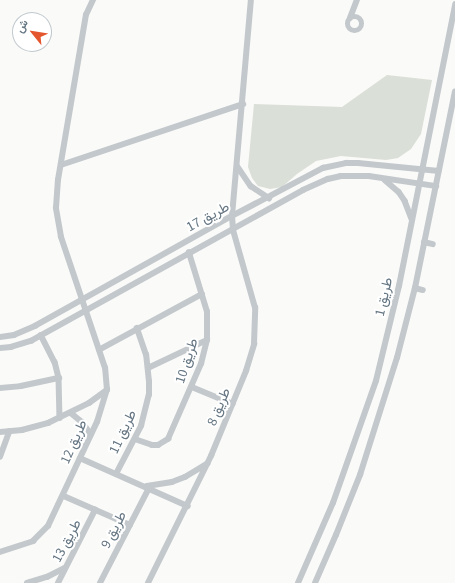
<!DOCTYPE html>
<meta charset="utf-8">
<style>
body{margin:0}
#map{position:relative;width:455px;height:583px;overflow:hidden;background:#fafaf8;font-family:"Source Sans 3",Vazirmatn,sans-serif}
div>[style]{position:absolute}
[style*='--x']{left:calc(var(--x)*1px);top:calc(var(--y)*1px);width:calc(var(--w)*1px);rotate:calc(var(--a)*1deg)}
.green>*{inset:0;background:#dadfd7}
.minor>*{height:5.5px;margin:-2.75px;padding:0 2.75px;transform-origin:2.75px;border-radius:2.75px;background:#c3c8cc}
.minor>.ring{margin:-2.75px;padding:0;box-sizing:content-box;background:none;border:5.5px solid #c3c8cc;border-radius:50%}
span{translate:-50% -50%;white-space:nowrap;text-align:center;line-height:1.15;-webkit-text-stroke:4px #fff;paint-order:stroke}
.street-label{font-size:14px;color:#657683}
.north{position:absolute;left:12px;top:12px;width:40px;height:40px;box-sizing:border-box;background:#fff;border:1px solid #c1c8cd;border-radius:50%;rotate:300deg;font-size:11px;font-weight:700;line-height:16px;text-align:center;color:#657683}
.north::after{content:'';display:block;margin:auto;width:14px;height:18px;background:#e4572e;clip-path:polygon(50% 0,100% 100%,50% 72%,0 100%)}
</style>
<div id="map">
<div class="green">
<div style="clip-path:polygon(387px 75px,432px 80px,421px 134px,411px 149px,398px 158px,386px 160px,341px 156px,316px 161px,297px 174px,282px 187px,270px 189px,258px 186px,252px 178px,248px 167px,254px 104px,342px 107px)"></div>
</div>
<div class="minor">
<div class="ring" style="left:348px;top:17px;width:8.5px;height:8.5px"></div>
<div style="--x:350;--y:18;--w:19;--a:-69"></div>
<div style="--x:61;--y:165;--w:192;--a:-18.5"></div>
<div style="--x:238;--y:167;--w:23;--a:56"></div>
<div style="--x:251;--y:186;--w:22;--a:34"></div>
<div style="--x:385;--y:180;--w:18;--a:41"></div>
<div style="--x:399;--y:192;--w:11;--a:56"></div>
<div style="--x:405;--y:201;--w:19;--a:69"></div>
<div style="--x:424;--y:242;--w:9;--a:13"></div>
<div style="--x:415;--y:288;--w:8;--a:14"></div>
<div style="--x:41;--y:335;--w:30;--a:63"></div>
<div style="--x:55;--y:362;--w:16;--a:76"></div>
<div style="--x:59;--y:378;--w:40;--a:88.6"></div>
<div style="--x:0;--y:337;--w:14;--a:-8"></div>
<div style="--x:14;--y:335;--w:23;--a:-23"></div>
<div style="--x:35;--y:326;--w:226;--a:-29.2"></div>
<div style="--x:232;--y:216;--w:103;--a:-27.8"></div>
<div style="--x:323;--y:168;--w:24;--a:-12"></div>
<div style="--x:346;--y:163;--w:12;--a:0"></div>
<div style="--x:358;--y:163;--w:81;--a:5.6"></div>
<div style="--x:0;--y:348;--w:11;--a:-5"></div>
<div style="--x:11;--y:347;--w:21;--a:-17"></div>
<div style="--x:31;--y:341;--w:311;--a:-29"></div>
<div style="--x:303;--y:190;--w:27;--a:-24"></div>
<div style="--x:328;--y:179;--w:13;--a:-13"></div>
<div style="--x:341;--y:176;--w:28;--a:0"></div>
<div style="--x:369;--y:176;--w:68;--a:8.5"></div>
<div style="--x:99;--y:350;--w:117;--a:-28.5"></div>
<div style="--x:148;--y:368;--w:65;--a:-25.4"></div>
<div style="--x:192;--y:387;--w:44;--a:22.5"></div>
<div style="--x:0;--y:388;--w:21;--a:-5"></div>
<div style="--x:21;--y:386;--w:39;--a:-12"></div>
<div style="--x:71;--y:413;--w:14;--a:39"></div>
<div style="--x:82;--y:422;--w:15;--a:53"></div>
<div style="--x:0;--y:432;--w:22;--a:-5"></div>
<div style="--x:22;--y:430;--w:27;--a:-15"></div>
<div style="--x:48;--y:423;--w:46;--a:-26"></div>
<div style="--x:89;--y:403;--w:22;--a:-36"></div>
<div style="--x:135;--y:439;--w:18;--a:19"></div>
<div style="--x:152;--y:445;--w:6;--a:0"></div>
<div style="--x:158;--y:445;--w:12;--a:-31"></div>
<div style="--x:168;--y:439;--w:82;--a:-66.3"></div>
<div style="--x:201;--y:364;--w:25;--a:-76"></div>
<div style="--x:207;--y:340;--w:28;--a:-90"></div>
<div style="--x:207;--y:312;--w:62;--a:-107"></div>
<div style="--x:0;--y:457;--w:27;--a:-70"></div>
<div style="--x:80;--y:458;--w:118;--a:24"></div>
<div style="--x:116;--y:474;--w:54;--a:-62.5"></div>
<div style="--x:141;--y:426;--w:32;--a:-76"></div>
<div style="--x:149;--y:395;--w:13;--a:-90"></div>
<div style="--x:149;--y:382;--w:27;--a:-96"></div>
<div style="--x:146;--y:355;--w:28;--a:-109"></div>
<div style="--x:147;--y:486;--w:25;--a:-9"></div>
<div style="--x:172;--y:482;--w:14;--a:-21"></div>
<div style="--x:185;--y:477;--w:26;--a:-31"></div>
<div style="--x:64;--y:496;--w:72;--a:23.7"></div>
<div style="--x:0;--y:552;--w:35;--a:-18"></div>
<div style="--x:33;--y:541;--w:21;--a:-45"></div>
<div style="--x:48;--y:526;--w:115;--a:-64.8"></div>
<div style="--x:97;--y:422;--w:34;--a:-73"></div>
<div style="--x:107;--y:390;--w:22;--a:-95"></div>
<div style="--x:105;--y:368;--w:138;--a:-108.6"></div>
<div style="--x:61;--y:237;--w:29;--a:-100"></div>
<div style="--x:56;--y:208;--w:28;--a:-86"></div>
<div style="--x:58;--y:180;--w:167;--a:-80.4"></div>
<div style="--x:86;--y:15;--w:17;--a:-65"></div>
<div style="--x:27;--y:583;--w:21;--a:-17"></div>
<div style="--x:47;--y:577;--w:20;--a:-27"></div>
<div style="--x:58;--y:583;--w:82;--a:-63.1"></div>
<div style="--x:100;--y:583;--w:107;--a:-62.7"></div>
<div style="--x:148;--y:583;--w:142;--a:-63.6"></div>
<div style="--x:211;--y:456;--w:92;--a:-67.6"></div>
<div style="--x:246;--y:371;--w:28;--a:-73"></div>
<div style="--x:254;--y:344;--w:36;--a:-88"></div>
<div style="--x:255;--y:308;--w:81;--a:-105.8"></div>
<div style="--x:233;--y:230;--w:14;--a:-94"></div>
<div style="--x:232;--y:216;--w:217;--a:-85"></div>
<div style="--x:298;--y:583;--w:87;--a:-66.4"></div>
<div style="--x:333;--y:503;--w:129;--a:-70.6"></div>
<div style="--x:376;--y:381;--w:98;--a:-76.4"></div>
<div style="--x:399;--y:286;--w:287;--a:-78.7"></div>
<div style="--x:315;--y:583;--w:52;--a:-66.4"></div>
<div style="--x:336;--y:535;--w:65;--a:-68.2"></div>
<div style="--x:360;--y:475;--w:123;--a:-72.5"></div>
<div style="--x:397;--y:358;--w:72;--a:-75.6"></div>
<div style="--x:415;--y:288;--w:200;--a:-78.5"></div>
</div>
<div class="street-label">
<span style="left:208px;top:217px;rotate:-29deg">طريق 17</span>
<span style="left:384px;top:297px;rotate:-77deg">طريق 1</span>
<span style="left:187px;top:361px;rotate:-72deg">طريق 10</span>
<span style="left:219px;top:407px;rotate:-67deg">طريق 8</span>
<span style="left:123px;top:432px;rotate:-65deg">طريق 11</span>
<span style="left:74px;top:442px;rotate:-66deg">طريق 12</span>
<span style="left:114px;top:530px;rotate:-63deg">طريق 9</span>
<span style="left:67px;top:541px;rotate:-62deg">طريق 13</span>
</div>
<div class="north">ش</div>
</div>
